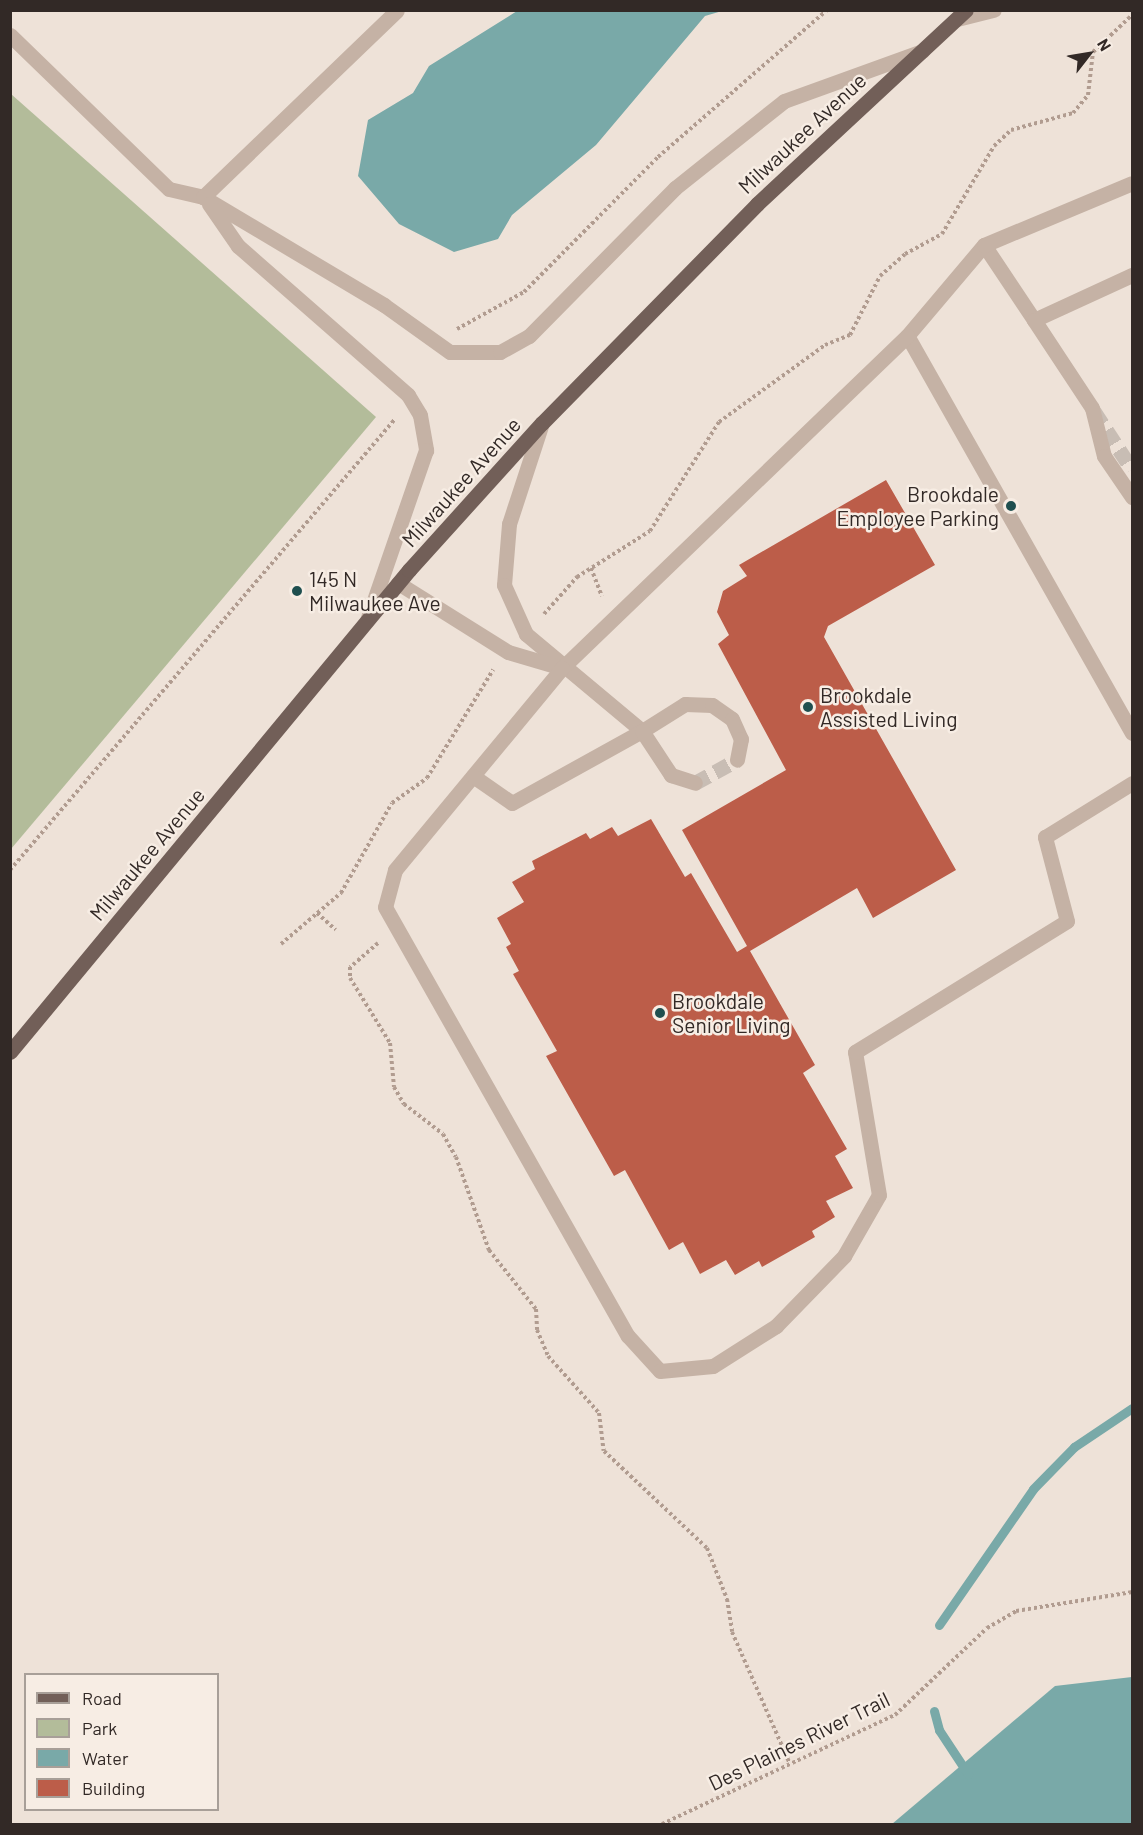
<!DOCTYPE html>
<style>
body{margin:0}
#map{position:relative;width:1143px;height:1835px;overflow:hidden;background:#eee2d8;font-family:Barlow,sans-serif}
div>[style]{position:absolute}
[style*='--x']{left:calc(var(--x)*1px);top:calc(var(--y)*1px);width:calc(var(--w)*1px);rotate:calc(var(--a)*1deg)}
.green>*{inset:0;background:#b3bc9a}
.water>*{inset:0;background:#79a9a8}
.stream>*{height:9px;margin:-4.5px;padding:0 4.5px;transform-origin:4.5px;border-radius:4.5px;background:#79a9a8}
.building>*{inset:0;background:#bc5d49}
.minor-tunnel>*{height:15px;margin-top:-7.5px;transform-origin:0;background:repeating-linear-gradient(90deg,#c8bdb4 0 15px,transparent 0 23px)}
.path>*{height:4px;margin-top:-2px;transform-origin:0;background:repeating-linear-gradient(90deg,#b19c90 0 3px,transparent 0 6px)}
.minor>*{height:15px;margin:-7.5px;padding:0 7.5px;transform-origin:7.5px;border-radius:7.5px;background:#c5b2a5}
.major>*{height:15px;margin:-7.5px;padding:0 7.5px;transform-origin:7.5px;border-radius:7.5px;background:#725f58}
.dots>*{width:16px;height:16px;translate:-50% -50%;box-sizing:border-box;border:3px solid #f7ede4;border-radius:50%}
span{translate:-50% -50%;white-space:nowrap;text-align:center;line-height:1.15;-webkit-text-stroke:5px #f7ede4;paint-order:stroke}
.street-label{font-size:21px;color:#322926}
.poi-label{font-size:21px;color:#322926}
.right{translate:-100% -50%;text-align:right}
.left{translate:0 -50%;text-align:left}
.frame{position:absolute;inset:0;border:12px solid #322926;pointer-events:none}
.legend{position:absolute;left:24px;top:1673px;width:195px;height:138px;box-sizing:border-box;background:#f7ede4;border:2px solid #a89f98;margin:0;padding:8px 10px;list-style:none;font-size:18px;color:#322926}
.legend li{display:flex;align-items:center;gap:12px;height:30px}
.legend b{width:30px;border:2px solid #a89f98}
.north{position:absolute;left:1059px;top:24px;width:60px;height:60px;-webkit-text-stroke:4px #f7ede4;paint-order:stroke;rotate:59deg;font-size:16px;font-weight:700;line-height:24px;text-align:center;color:#322926}
.north::after{content:'';display:block;margin:auto;width:21px;height:27px;background:#322926;clip-path:polygon(50% 0,100% 100%,50% 72%,0 100%)}
</style>
<div id="map">
<div class="green">
<div style="clip-path:polygon(11px 94px,376px 417px,11px 849px)"></div>
</div>
<div class="water">
<div style="clip-path:polygon(517px 11px,722px 11px,705px 16px,596px 145px,512px 215px,498px 239px,454px 252px,399px 224px,358px 176px,368px 120px,413px 93px,429px 66px)"></div>
<div style="clip-path:polygon(1132px 1677px,1132px 1824px,892px 1824px,1055px 1686px)"></div>
</div>
<div class="stream">
<div style="--x:939;--y:1625;--w:165;--a:-55.3"></div>
<div style="--x:1033;--y:1489;--w:59;--a:-45.7"></div>
<div style="--x:1074;--y:1447;--w:70;--a:-33.9"></div>
<div style="--x:934;--y:1711;--w:20;--a:75"></div>
<div style="--x:939;--y:1730;--w:53;--a:56.6"></div>
</div>
<div class="building">
<div style="clip-path:polygon(886px 480px,935px 565px,828px 626px,824px 637px,956px 870px,873px 918px,857px 888px,750px 951px,815px 1065px,803px 1073px,847px 1149px,835px 1156px,853px 1188px,826px 1201px,835px 1217px,812px 1231px,815px 1237px,762px 1267px,759px 1261px,735px 1275px,726px 1260px,700px 1274px,683px 1242px,669px 1250px,625px 1170px,614px 1176px,546px 1056px,557px 1051px,513px 974px,519px 971px,506px 947px,511px 944px,497px 918px,524px 902px,512px 882px,535px 869px,532px 861px,586px 833px,590px 839px,612px 827px,618px 836px,651px 819px,685px 877px,691px 873px,737px 952px,747px 946px,682px 830px,786px 770px,718px 644px,729px 635px,717px 612px,723px 591px,747px 576px,739px 565px)"></div>
</div>
<div class="minor-tunnel">
<div style="--x:1094;--y:411;--w:69;--a:56.8"></div>
<div style="--x:695;--y:783;--w:48;--a:-28.7"></div>
</div>
<div class="path">
<div style="--x:457;--y:329;--w:77;--a:-28.9"></div>
<div style="--x:524;--y:292;--w:190;--a:-45.2"></div>
<div style="--x:658;--y:157;--w:224;--a:-41"></div>
<div style="--x:591;--y:568;--w:30;--a:69"></div>
<div style="--x:544;--y:614;--w:50;--a:-48.3"></div>
<div style="--x:577;--y:577;--w:86;--a:-32.2"></div>
<div style="--x:650;--y:531;--w:129;--a:-57.7"></div>
<div style="--x:719;--y:422;--w:131;--a:-36"></div>
<div style="--x:825;--y:345;--w:27;--a:-22"></div>
<div style="--x:850;--y:335;--w:66;--a:-63"></div>
<div style="--x:880;--y:276;--w:33;--a:-41"></div>
<div style="--x:905;--y:254;--w:42;--a:-28.4"></div>
<div style="--x:942;--y:234;--w:102;--a:-59.4"></div>
<div style="--x:994;--y:146;--w:23;--a:-43"></div>
<div style="--x:1011;--y:130;--w:64;--a:-15.3"></div>
<div style="--x:1073;--y:113;--w:23;--a:-50"></div>
<div style="--x:1088;--y:95;--w:43;--a:-83.4"></div>
<div style="--x:1093;--y:52;--w:54;--a:-43.5"></div>
<div style="--x:10;--y:870;--w:593;--a:-49.51"></div>
<div style="--x:317;--y:913;--w:25;--a:42"></div>
<div style="--x:378;--y:943;--w:37;--a:139"></div>
<div style="--x:350;--y:967;--w:11;--a:90"></div>
<div style="--x:350;--y:978;--w:76;--a:58.4"></div>
<div style="--x:390;--y:1043;--w:44;--a:84.8"></div>
<div style="--x:394;--y:1087;--w:20;--a:60"></div>
<div style="--x:404;--y:1104;--w:49;--a:37.6"></div>
<div style="--x:443;--y:1134;--w:26;--a:61"></div>
<div style="--x:456;--y:1157;--w:99;--a:70.5"></div>
<div style="--x:489;--y:1250;--w:75;--a:51.5"></div>
<div style="--x:536;--y:1309;--w:21;--a:87"></div>
<div style="--x:537;--y:1330;--w:28;--a:67"></div>
<div style="--x:548;--y:1356;--w:76;--a:48.2"></div>
<div style="--x:599;--y:1413;--w:38;--a:83"></div>
<div style="--x:604;--y:1451;--w:141;--a:43.3"></div>
<div style="--x:707;--y:1548;--w:55;--a:68.6"></div>
<div style="--x:727;--y:1599;--w:33;--a:81"></div>
<div style="--x:732;--y:1632;--w:142;--a:66.3"></div>
<div style="--x:281;--y:944;--w:79;--a:-40.4"></div>
<div style="--x:341;--y:893;--w:103;--a:-60.5"></div>
<div style="--x:392;--y:803;--w:43;--a:-35.5"></div>
<div style="--x:427;--y:778;--w:127;--a:-58.6"></div>
<div style="--x:662;--y:1824;--w:257;--a:-25.1"></div>
<div style="--x:895;--y:1715;--w:127;--a:-43.4"></div>
<div style="--x:987;--y:1628;--w:34;--a:-30"></div>
<div style="--x:1016;--y:1611;--w:118;--a:-9.3"></div>
</div>
<div class="minor">
<div style="--x:957;--y:19;--w:38;--a:-14"></div>
<div style="--x:10;--y:35;--w:221;--a:44.1"></div>
<div style="--x:169;--y:189;--w:35;--a:13"></div>
<div style="--x:203;--y:197;--w:211;--a:30.8"></div>
<div style="--x:384;--y:305;--w:81;--a:35.5"></div>
<div style="--x:450;--y:352;--w:50;--a:0"></div>
<div style="--x:500;--y:352;--w:33;--a:-29"></div>
<div style="--x:529;--y:336;--w:208;--a:-45.4"></div>
<div style="--x:675;--y:188;--w:139;--a:-38.6"></div>
<div style="--x:784;--y:101;--w:147;--a:-19.9"></div>
<div style="--x:203;--y:197;--w:269;--a:-43.9"></div>
<div style="--x:209;--y:204;--w:51;--a:55.4"></div>
<div style="--x:238;--y:246;--w:226;--a:41.2"></div>
<div style="--x:408;--y:395;--w:23;--a:59"></div>
<div style="--x:420;--y:415;--w:36;--a:80"></div>
<div style="--x:426;--y:450;--w:180;--a:109.1"></div>
<div style="--x:984;--y:245;--w:90;--a:56.3"></div>
<div style="--x:1034;--y:320;--w:108;--a:-24.7"></div>
<div style="--x:1034;--y:320;--w:105;--a:56.6"></div>
<div style="--x:1092;--y:408;--w:49;--a:76"></div>
<div style="--x:1104;--y:456;--w:50;--a:55.7"></div>
<div style="--x:907;--y:336;--w:119;--a:-49.8"></div>
<div style="--x:984;--y:245;--w:160;--a:-22.7"></div>
<div style="--x:542;--y:423;--w:106;--a:108.1"></div>
<div style="--x:509;--y:524;--w:61;--a:94.7"></div>
<div style="--x:504;--y:585;--w:54;--a:65.8"></div>
<div style="--x:526;--y:634;--w:151;--a:39.9"></div>
<div style="--x:642;--y:731;--w:51;--a:-32.1"></div>
<div style="--x:685;--y:704;--w:27;--a:2"></div>
<div style="--x:712;--y:705;--w:24;--a:35"></div>
<div style="--x:732;--y:719;--w:22;--a:66"></div>
<div style="--x:741;--y:739;--w:21;--a:101"></div>
<div style="--x:398;--y:583;--w:130;--a:32.1"></div>
<div style="--x:508;--y:652;--w:53;--a:16.4"></div>
<div style="--x:1132;--y:733;--w:456;--a:-119.5"></div>
<div style="--x:907;--y:336;--w:479;--a:136.1"></div>
<div style="--x:562;--y:668;--w:262;--a:129.6"></div>
<div style="--x:395;--y:870;--w:38;--a:105"></div>
<div style="--x:385;--y:907;--w:493;--a:60.5"></div>
<div style="--x:628;--y:1336;--w:47;--a:47.6"></div>
<div style="--x:660;--y:1371;--w:53;--a:-5.4"></div>
<div style="--x:713;--y:1366;--w:75;--a:-32.4"></div>
<div style="--x:776;--y:1326;--w:98;--a:-45.8"></div>
<div style="--x:844;--y:1256;--w:70;--a:-60.2"></div>
<div style="--x:879;--y:1195;--w:145;--a:-99.5"></div>
<div style="--x:855;--y:1052;--w:249;--a:-31.7"></div>
<div style="--x:1067;--y:921;--w:87;--a:-104.7"></div>
<div style="--x:1045;--y:837;--w:102;--a:-31.8"></div>
<div style="--x:473;--y:776;--w:47;--a:34.7"></div>
<div style="--x:512;--y:803;--w:149;--a:-29"></div>
<div style="--x:642;--y:731;--w:53;--a:56.6"></div>
<div style="--x:671;--y:775;--w:25;--a:18"></div>
</div>
<div class="major">
<div style="--x:10;--y:1052;--w:626;--a:-50.38"></div>
<div style="--x:409;--y:570;--w:198;--a:-47.9"></div>
<div style="--x:542;--y:423;--w:307;--a:-45.5"></div>
<div style="--x:757;--y:204;--w:285;--a:-42.9"></div>
</div>
<div class="dots">
<div style="left:1011px;top:506px;background:#1f4f4f"></div>
<div style="left:297px;top:591px;background:#1f4f4f"></div>
<div style="left:808px;top:707px;background:#1f4f4f"></div>
<div style="left:660px;top:1013px;background:#1f4f4f"></div>
</div>
<div class="street-label">
<span style="left:802px;top:133px;rotate:-43deg">Milwaukee Avenue</span>
<span style="left:461px;top:482px;rotate:-48deg">Milwaukee Avenue</span>
<span style="left:147px;top:854px;rotate:-50deg">Milwaukee Avenue</span>
<span style="left:799px;top:1741px;rotate:-26deg">Des Plaines River Trail</span>
</div>
<div class="poi-label">
<span class="right" style="left:999px;top:506px">Brookdale<br>Employee Parking</span>
<span class="left" style="left:309px;top:591px">145 N<br>Milwaukee Ave</span>
<span class="left" style="left:820px;top:707px">Brookdale<br>Assisted Living</span>
<span class="left" style="left:672px;top:1013px">Brookdale<br>Senior Living</span>
</div>
<div class="frame"></div>
<ul class="legend">
<li><b style="height:8px;background:#725f58"></b>Road</li>
<li><b style="height:16px;background:#b3bc9a"></b>Park</li>
<li><b style="height:16px;background:#79a9a8"></b>Water</li>
<li><b style="height:16px;background:#bc5d49"></b>Building</li>
</ul>
<div class="north">N</div>
</div>
